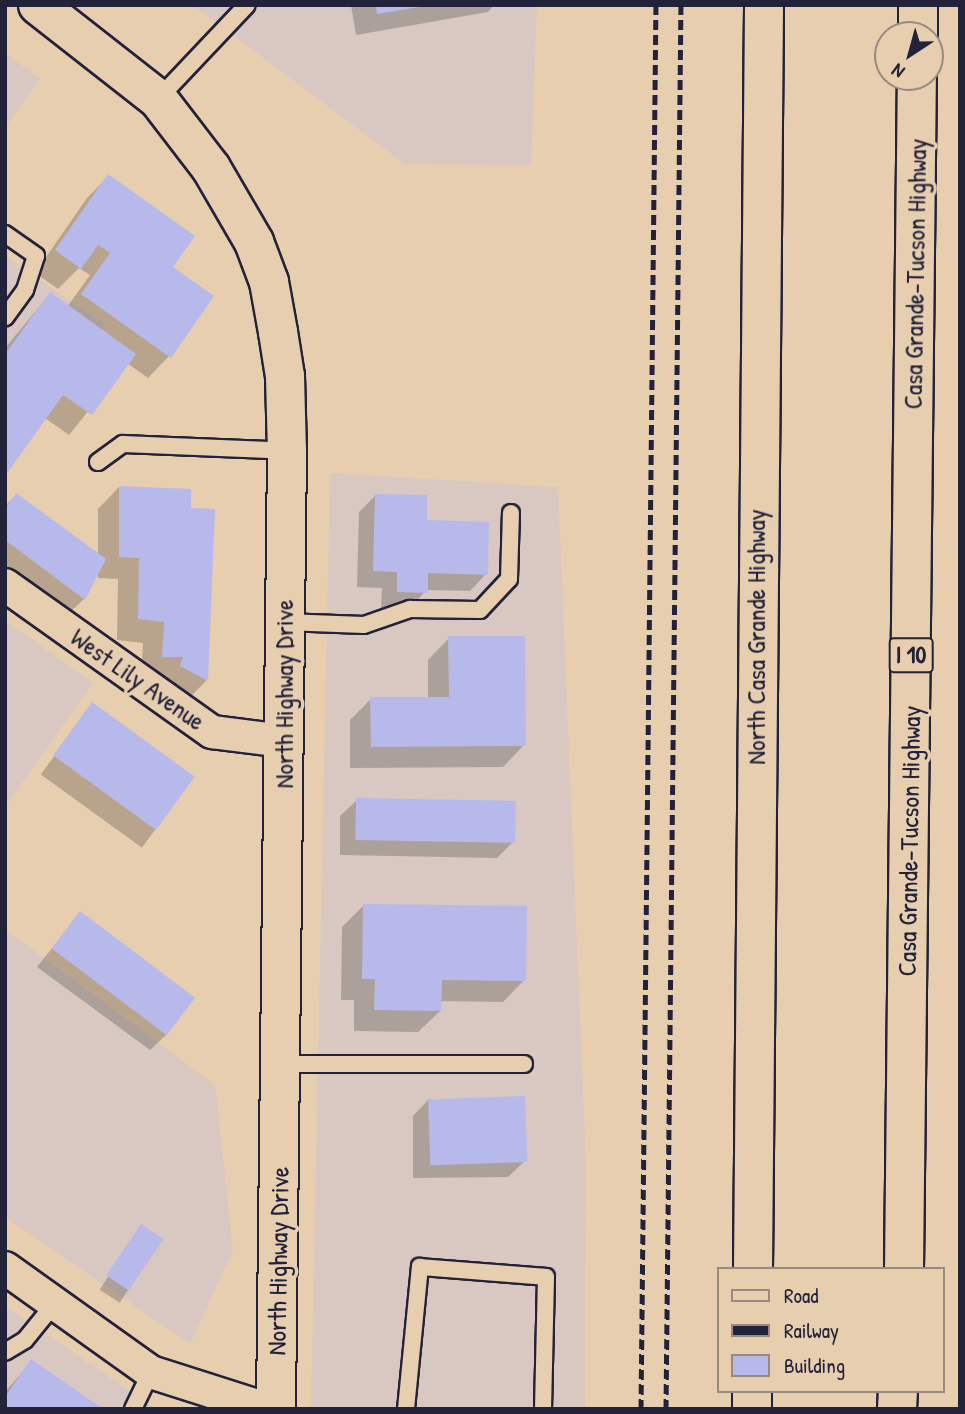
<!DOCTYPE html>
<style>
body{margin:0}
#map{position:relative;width:965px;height:1414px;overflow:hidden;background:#e6ceaf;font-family:"Patrick Hand",sans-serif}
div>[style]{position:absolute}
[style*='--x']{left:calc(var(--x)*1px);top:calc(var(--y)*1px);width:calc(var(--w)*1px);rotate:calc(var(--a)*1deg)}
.built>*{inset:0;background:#d8c8c1}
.shadow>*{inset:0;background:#0003;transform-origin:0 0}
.building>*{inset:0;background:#b7b9ea;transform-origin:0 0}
.roads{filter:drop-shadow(2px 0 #22223b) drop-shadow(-2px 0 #22223b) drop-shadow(0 2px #22223b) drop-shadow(0 -2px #22223b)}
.service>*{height:16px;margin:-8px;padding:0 8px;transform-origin:8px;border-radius:8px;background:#e6ceaf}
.minor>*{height:32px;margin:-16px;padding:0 16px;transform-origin:16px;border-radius:16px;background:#e6ceaf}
.tertiary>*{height:38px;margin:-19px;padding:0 19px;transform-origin:19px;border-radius:19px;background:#e6ceaf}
.secondary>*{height:38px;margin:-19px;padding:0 19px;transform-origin:19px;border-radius:19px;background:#e6ceaf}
.motorway>*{height:38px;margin:-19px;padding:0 19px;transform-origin:19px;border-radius:19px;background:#e6ceaf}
.rail>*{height:5px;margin-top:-2.5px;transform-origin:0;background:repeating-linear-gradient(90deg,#22223b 0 10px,transparent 0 15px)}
span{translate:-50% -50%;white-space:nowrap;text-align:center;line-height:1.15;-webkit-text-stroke:7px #e6ceaf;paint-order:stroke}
.shield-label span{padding:2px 5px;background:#e6ceaf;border:2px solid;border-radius:5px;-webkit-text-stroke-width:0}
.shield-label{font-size:24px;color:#22223b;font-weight:700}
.street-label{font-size:26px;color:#22223b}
.frame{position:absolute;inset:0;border:7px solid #22223b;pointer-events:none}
.legend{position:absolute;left:717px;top:1267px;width:228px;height:126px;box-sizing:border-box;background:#e6ceaf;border:2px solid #988981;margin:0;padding:9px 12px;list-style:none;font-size:21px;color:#22223b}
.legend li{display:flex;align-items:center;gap:14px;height:35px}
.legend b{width:35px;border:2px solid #988981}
.north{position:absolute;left:874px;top:21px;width:70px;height:70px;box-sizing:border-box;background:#e6ceaf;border:2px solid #988981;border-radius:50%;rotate:216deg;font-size:19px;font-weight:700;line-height:28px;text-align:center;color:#22223b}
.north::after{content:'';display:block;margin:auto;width:24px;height:32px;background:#22223b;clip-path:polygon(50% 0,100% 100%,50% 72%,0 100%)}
</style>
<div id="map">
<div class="built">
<div style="clip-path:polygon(193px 5px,537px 5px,531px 165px,405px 164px)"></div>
<div style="clip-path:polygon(5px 53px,40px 78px,5px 128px)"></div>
<div style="clip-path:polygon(5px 256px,105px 324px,5px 464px)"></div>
<div style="clip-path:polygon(330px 473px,558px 487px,586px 1163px,585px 1409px,311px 1409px)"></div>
<div style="clip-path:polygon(5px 620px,93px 683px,5px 807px)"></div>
<div style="clip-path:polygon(5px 929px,215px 1085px,233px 1250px,190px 1344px,5px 1217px)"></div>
<div style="clip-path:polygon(5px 1306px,156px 1409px,5px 1409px)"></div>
</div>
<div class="shadow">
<div style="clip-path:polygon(351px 5px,494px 5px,488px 12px,356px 35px)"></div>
<div style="clip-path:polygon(109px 176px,170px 267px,169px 356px,148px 378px,127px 363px,69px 435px,45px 418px,5px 473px,5px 348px,50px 294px,67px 307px,90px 275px,79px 268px,58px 289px,35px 273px,87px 198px)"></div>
<div style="clip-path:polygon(119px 487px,189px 509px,213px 510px,206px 681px,185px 702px,141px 677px,143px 643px,117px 640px,118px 579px,98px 578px,98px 570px,84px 599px,67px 615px,5px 569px,5px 506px,16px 495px,98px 556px,98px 509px)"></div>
<div style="clip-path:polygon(375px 496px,486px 574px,470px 591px,426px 590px,410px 609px,381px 608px,382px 588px,357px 587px,359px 512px)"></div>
<div style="clip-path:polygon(449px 638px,524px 745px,503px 767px,350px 768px,350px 720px,371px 699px,428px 698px,428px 660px)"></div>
<div style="left:92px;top:704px;width:125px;height:87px;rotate:36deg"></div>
<div style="clip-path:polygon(357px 800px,514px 841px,497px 858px,340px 855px,340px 816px)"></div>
<div style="clip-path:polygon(363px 906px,524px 980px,503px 1002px,440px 1001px,440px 1011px,418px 1032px,354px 1031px,354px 1000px,341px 1000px,342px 927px)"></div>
<div style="clip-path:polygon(80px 913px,167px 1034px,150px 1050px,37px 967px)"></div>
<div style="clip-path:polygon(429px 1099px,525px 1161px,508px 1177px,413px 1178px,413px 1116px)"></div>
<div style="left:141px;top:1226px;width:24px;height:76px;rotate:33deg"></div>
<div style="clip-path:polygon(31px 1362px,5px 1409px,5px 1392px)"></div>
</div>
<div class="building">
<div style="clip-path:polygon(376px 5px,420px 5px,420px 7px,377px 14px)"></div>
<div style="clip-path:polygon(108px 174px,195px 236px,173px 267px,214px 296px,171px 358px,81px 294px,110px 253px,98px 245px,81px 269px,55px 250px)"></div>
<div style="clip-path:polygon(50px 292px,136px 354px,92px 415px,63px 395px,5px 476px,5px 354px)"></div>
<div style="clip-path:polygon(119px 486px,191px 489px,191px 508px,215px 509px,208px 681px,180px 666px,183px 657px,162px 657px,164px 622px,138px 619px,139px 558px,119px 557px)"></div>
<div style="clip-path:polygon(16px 493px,106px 559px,85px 600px,5px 540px,5px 509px)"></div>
<div style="clip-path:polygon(375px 494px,427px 495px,427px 520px,489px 522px,488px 575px,428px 573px,428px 593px,397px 592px,397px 572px,373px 571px)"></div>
<div style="clip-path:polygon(448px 636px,525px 636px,526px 746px,371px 747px,370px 697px,449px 697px)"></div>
<div style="left:92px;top:702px;width:127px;height:66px;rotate:36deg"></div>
<div style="left:356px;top:798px;width:160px;height:42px;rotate:1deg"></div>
<div style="clip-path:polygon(363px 904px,527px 906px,526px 981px,442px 980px,441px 1011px,374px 1010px,375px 979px,362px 979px)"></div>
<div style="left:80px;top:911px;width:144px;height:47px;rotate:37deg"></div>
<div style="left:525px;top:1096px;width:66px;height:97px;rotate:88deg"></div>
<div style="left:141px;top:1224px;width:27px;height:62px;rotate:34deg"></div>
<div style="clip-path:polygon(31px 1359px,103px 1409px,5px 1409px,5px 1397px)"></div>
</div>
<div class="roads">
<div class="service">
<div style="--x:158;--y:99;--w:129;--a:-46.6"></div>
<div style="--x:5;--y:234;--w:38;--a:35"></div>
<div style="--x:36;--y:256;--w:36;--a:108"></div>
<div style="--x:25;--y:290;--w:34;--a:126"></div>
<div style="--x:98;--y:462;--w:31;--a:-36"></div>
<div style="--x:123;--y:444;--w:164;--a:2.4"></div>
<div style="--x:284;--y:622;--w:80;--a:2.1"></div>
<div style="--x:364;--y:625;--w:49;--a:-19.2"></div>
<div style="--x:410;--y:609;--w:70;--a:0.8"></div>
<div style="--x:480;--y:610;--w:42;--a:-46.9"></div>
<div style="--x:509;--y:579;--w:66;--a:-88.3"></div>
<div style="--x:282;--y:1064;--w:242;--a:0"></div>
<div style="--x:5;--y:1352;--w:23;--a:-31"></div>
<div style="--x:25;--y:1340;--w:48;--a:-51"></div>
<div style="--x:133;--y:1409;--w:41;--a:-64.1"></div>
<div style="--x:406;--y:1409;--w:143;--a:-84.4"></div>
<div style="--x:420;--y:1267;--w:126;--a:4.5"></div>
<div style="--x:546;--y:1277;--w:132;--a:91.3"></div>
</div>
<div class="minor">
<div style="--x:5;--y:585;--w:254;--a:35.4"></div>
<div style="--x:212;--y:732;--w:73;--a:7.1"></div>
<div style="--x:5;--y:1268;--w:179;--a:35.5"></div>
<div style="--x:151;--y:1372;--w:122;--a:17.7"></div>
</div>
<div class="tertiary">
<div style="--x:38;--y:5;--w:152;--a:38.1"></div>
<div style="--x:158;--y:99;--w:87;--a:52.5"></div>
<div style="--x:211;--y:168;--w:86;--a:59.8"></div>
<div style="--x:254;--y:242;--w:43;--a:69.4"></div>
<div style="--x:269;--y:282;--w:51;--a:79.8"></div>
<div style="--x:278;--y:332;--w:45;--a:81"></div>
<div style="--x:285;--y:376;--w:75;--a:88.5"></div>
<div style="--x:287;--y:451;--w:958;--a:90.66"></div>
</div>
<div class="secondary">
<div style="--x:753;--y:1269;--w:1264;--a:-89.5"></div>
<div style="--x:752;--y:1409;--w:18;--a:-90"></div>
</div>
<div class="motorway">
<div style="--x:918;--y:35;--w:30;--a:-90"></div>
<div style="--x:904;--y:1269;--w:1192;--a:-89.38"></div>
<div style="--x:897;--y:1409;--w:18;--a:-87"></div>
</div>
</div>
<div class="rail">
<div style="--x:641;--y:1409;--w:1404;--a:-89.39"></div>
<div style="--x:666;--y:1409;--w:1404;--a:-89.39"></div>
</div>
<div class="shield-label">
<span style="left:911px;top:655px">I 10</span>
</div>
<div class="street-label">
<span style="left:915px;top:274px;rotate:-89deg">Casa Grande-Tucson Highway</span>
<span style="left:756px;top:637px;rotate:-90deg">North Casa Grande Highway</span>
<span style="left:138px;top:679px;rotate:35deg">West Lily Avenue</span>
<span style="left:284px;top:694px;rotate:-90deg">North Highway Drive</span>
<span style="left:909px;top:841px;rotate:-89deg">Casa Grande-Tucson Highway</span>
<span style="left:278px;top:1261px;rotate:-89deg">North Highway Drive</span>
</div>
<div class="frame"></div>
<ul class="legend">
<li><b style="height:9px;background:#e6ceaf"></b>Road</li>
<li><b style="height:9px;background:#22223b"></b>Railway</li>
<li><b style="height:19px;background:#b7b9ea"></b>Building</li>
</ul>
<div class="north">N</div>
</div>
